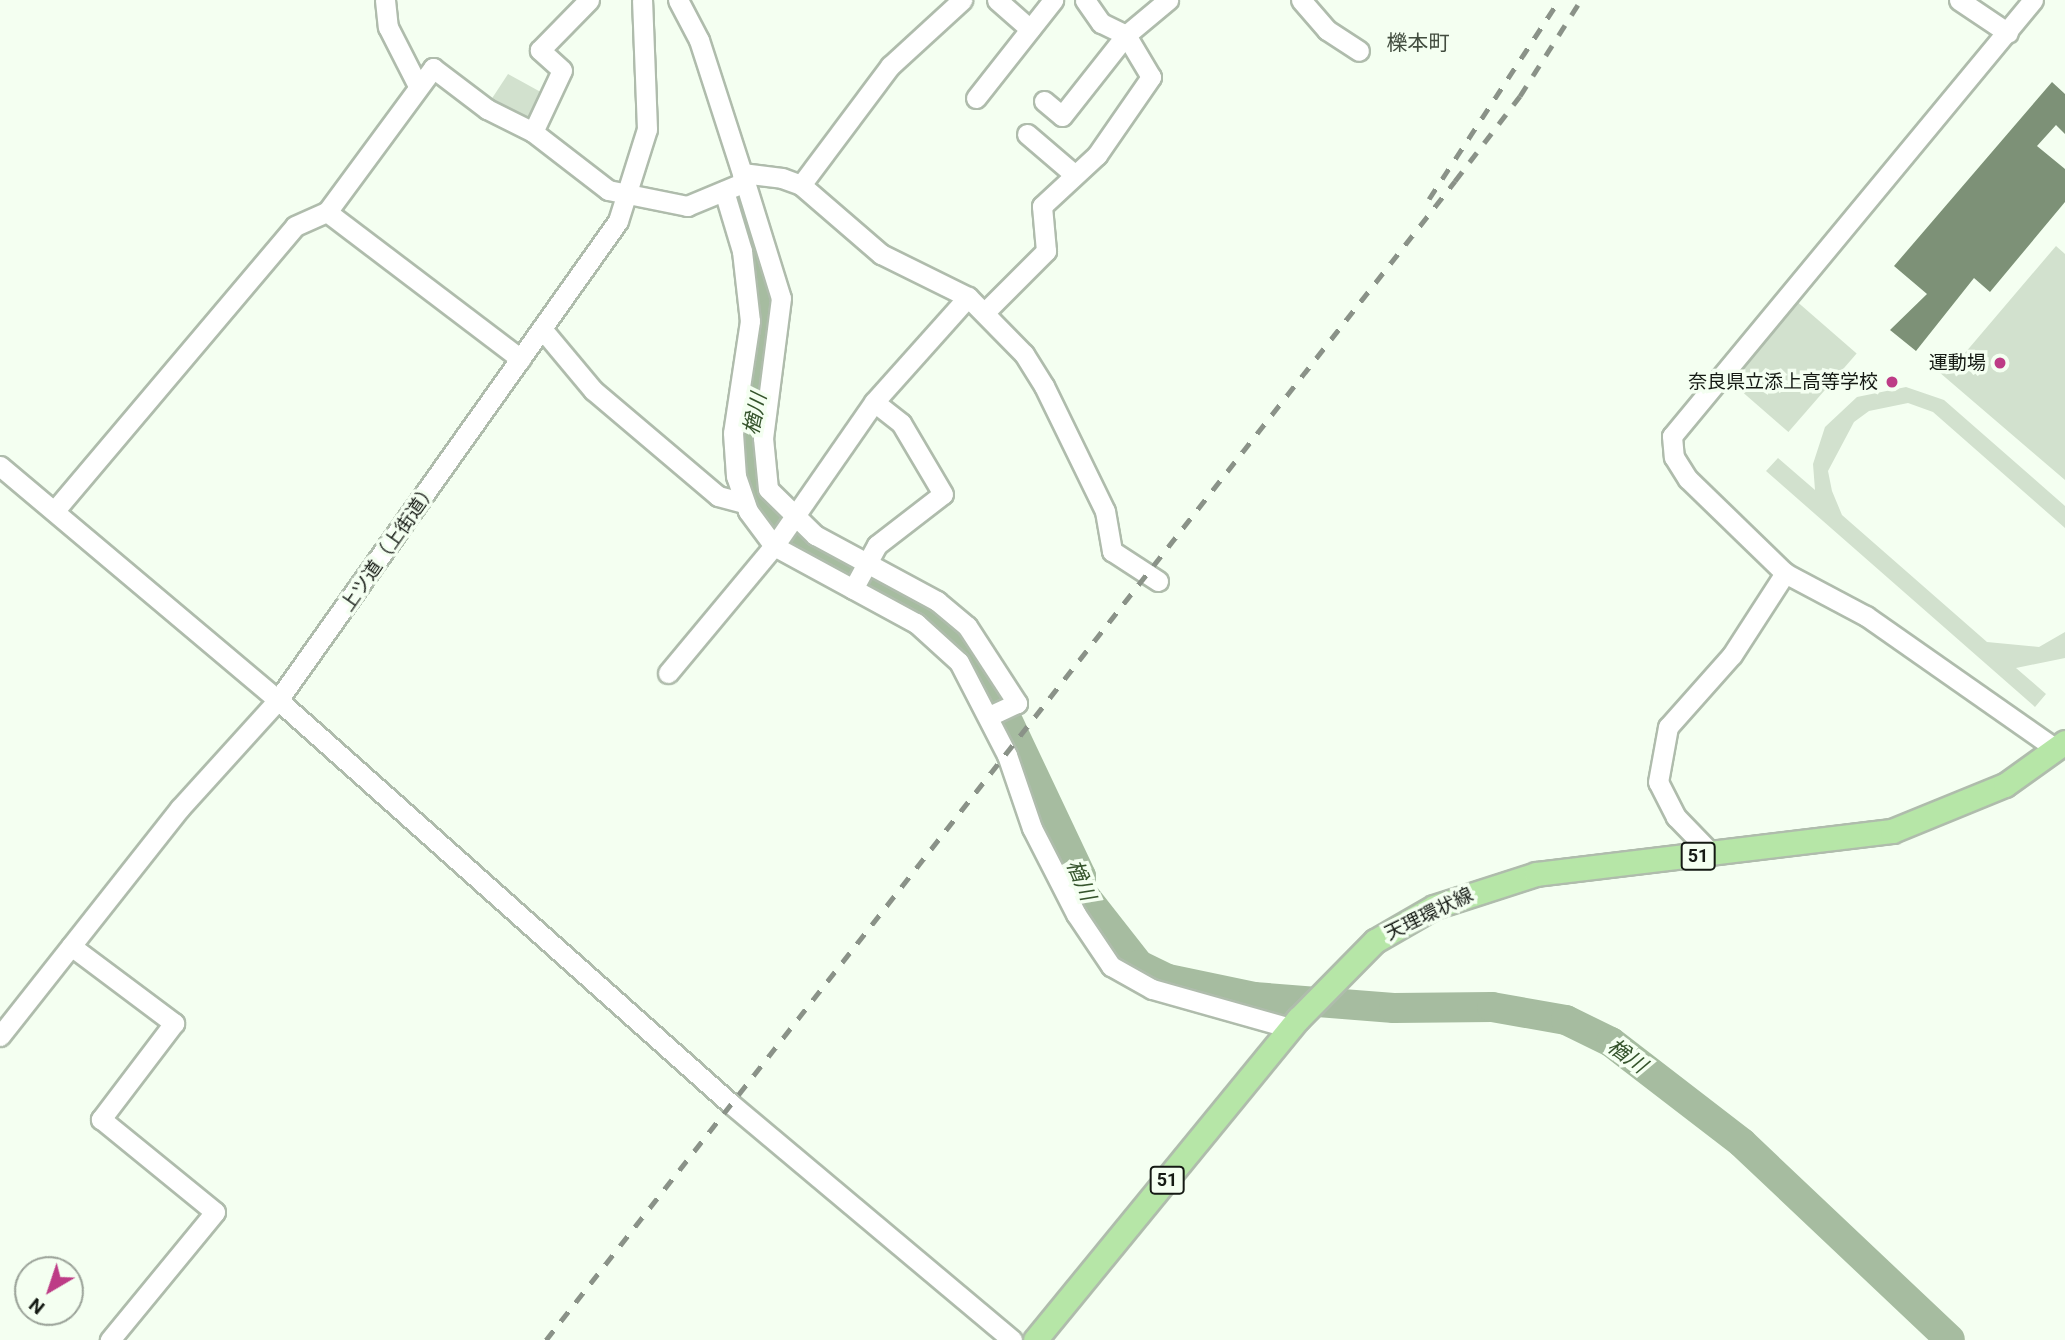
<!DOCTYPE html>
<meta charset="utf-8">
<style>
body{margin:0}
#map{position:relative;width:2065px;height:1340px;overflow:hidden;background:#f4fff1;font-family:Roboto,"Noto Sans JP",sans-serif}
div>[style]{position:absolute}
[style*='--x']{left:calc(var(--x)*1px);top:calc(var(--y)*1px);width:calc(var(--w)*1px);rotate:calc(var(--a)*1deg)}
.green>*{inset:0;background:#d2e1ce;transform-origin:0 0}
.river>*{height:30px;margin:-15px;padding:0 15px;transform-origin:15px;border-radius:15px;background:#a6bca0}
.building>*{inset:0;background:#7d9177}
.roads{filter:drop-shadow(2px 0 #afbcac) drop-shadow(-2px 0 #afbcac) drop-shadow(0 2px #afbcac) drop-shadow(0 -2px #afbcac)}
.minor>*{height:19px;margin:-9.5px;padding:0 9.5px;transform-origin:9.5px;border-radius:9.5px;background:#fff}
.major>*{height:23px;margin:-11.5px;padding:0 11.5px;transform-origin:11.5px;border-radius:11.5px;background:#b6e6a7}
.rail>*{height:5px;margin-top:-2.5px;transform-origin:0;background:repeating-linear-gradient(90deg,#8a9288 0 12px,transparent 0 24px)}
.dots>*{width:19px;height:19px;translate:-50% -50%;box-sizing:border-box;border:4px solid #f4fff1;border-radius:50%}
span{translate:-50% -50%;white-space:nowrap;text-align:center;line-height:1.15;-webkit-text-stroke:7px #f4fff1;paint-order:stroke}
.shield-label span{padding:2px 5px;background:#f4fff1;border:2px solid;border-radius:5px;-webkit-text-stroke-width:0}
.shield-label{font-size:18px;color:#151a14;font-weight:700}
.poi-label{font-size:19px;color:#151a14}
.right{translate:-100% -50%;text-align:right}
.street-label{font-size:19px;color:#151a14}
.neighbourhood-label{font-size:21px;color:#424d3f}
.water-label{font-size:21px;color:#35542c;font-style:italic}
.north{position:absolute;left:14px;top:1256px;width:70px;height:70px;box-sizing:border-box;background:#f4fff1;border:2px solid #9ba399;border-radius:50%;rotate:219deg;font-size:19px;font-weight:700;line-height:28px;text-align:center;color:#151a14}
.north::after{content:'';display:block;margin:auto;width:24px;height:32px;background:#bd3c86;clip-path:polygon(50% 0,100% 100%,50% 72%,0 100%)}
</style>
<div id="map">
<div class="green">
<div style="clip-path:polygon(508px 74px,548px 96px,532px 128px,487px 106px)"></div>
<div style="clip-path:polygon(2056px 246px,2065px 254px,2065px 480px,1932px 366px,1947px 350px,1959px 360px)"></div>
<div style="left:1794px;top:299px;width:83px;height:104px;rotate:41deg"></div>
<div style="clip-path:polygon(1906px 387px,1944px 400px,2065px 506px,2065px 528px,1933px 412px,1908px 403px,1869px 411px,1854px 422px,1828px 471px,1832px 491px,1842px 515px,1987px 642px,2039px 647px,2065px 632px,2065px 658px,2016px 668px,2046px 694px,2035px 707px,1766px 471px,1778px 458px,1815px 490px,1813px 464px,1825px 427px,1857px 397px)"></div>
</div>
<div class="river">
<div style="--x:755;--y:245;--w:70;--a:76.8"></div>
<div style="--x:771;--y:313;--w:123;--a:100.3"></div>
<div style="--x:749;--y:434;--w:38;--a:90"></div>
<div style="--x:749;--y:472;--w:45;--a:70.3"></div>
<div style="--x:764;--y:514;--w:44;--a:43.2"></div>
<div style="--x:796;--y:544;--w:152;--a:27.9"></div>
<div style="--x:930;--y:615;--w:41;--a:41.1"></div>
<div style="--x:961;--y:642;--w:44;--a:53.4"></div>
<div style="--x:987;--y:677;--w:220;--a:64.7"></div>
<div style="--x:1081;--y:876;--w:15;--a:90"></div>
<div style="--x:1081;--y:891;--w:94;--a:51.9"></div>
<div style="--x:1139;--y:965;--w:32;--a:26"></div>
<div style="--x:1168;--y:979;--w:88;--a:11.8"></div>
<div style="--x:1254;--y:997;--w:140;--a:4.5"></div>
<div style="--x:1394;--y:1008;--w:98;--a:-0.6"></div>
<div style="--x:1492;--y:1007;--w:75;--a:10"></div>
<div style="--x:1566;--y:1020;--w:50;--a:26.1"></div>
<div style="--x:1611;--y:1042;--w:165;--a:37.6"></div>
<div style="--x:1742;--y:1143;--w:286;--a:43.4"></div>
</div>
<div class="building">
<div style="clip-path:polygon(2052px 82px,2065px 94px,2065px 134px,2056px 125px,2037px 146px,2065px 169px,2065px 202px,1990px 292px,1974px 278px,1916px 351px,1890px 330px,1927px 294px,1894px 266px)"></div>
</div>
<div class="roads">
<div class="minor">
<div style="--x:385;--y:0;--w:27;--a:84"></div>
<div style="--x:388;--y:27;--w:66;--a:63"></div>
<div style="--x:678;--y:0;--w:45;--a:62.3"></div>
<div style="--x:699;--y:40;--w:140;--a:72.1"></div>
<div style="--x:997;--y:0;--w:44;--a:41.3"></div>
<div style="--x:1301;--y:0;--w:40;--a:49"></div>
<div style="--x:1327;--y:30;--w:38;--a:33"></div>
<div style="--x:1959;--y:0;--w:59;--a:34"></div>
<div style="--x:2033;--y:0;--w:566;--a:129.62"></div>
<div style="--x:1672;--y:436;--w:21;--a:85"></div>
<div style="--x:1674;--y:457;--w:26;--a:58"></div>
<div style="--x:1688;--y:479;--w:135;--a:44.1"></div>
<div style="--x:1785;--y:573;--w:92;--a:28"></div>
<div style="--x:1866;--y:616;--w:232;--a:35"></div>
<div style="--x:976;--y:98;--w:125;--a:-51.8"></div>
<div style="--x:1044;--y:101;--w:23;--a:40"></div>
<div style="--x:1062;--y:116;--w:103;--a:-51.7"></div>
<div style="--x:1126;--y:35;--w:55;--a:-39.8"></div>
<div style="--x:533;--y:132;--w:68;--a:-64.9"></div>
<div style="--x:562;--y:70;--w:30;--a:-138"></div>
<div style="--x:540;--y:50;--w:70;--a:-45.6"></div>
<div style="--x:1027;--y:134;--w:63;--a:40.5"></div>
<div style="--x:745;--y:182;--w:121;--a:72.8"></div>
<div style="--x:781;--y:298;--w:141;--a:97.3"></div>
<div style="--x:763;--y:438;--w:51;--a:84.4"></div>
<div style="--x:768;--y:489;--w:66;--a:44.4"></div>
<div style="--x:815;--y:535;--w:139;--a:28.4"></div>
<div style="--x:937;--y:601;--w:39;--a:40"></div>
<div style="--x:967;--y:626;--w:92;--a:57"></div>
<div style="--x:1017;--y:703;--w:31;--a:155"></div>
<div style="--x:801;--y:185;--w:149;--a:-53.2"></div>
<div style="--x:890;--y:66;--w:98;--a:-42.5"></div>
<div style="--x:724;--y:191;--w:63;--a:73.3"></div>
<div style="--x:742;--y:251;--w:70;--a:83.5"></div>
<div style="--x:750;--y:321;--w:113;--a:98.6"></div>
<div style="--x:733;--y:433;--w:43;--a:86"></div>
<div style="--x:736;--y:476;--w:37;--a:71"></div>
<div style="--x:748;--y:511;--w:44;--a:53.4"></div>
<div style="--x:774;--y:546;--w:162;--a:28.5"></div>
<div style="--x:916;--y:623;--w:58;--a:42.2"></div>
<div style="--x:959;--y:662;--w:105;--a:62.7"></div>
<div style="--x:1007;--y:755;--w:77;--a:71.1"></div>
<div style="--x:1032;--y:828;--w:97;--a:62.9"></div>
<div style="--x:1076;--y:914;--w:63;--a:56.1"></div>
<div style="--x:1111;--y:966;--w:47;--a:29.3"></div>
<div style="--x:1152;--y:989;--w:144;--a:15.7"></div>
<div style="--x:327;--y:212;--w:243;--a:37.2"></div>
<div style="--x:986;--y:311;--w:85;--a:-45"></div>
<div style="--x:1046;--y:251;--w:45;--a:-95.1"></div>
<div style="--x:1042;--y:206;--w:75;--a:-42.8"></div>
<div style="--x:1097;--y:155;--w:95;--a:-55.3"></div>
<div style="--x:1151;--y:77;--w:49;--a:-120.8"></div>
<div style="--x:1126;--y:35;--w:28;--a:-154"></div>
<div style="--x:1101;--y:23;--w:28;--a:-125"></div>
<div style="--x:542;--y:329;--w:80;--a:50.1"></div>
<div style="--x:593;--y:390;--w:164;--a:40.3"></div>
<div style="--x:718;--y:496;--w:28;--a:15"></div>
<div style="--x:0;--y:466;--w:363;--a:40.1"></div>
<div style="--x:278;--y:700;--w:607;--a:41.73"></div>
<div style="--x:731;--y:1104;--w:367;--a:40"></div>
<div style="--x:56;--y:509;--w:370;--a:-49.8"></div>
<div style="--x:295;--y:226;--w:35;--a:-24"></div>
<div style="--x:327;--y:212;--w:179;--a:-53.6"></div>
<div style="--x:433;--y:68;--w:68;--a:37.2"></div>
<div style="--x:487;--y:109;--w:51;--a:26.6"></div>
<div style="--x:533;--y:132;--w:95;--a:37.7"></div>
<div style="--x:608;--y:190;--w:81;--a:11.4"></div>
<div style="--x:687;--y:206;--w:63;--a:-22.5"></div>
<div style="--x:745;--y:182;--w:9;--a:-108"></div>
<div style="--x:742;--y:173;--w:40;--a:7.1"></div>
<div style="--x:782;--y:178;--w:20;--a:20"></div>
<div style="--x:801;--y:185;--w:106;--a:40.8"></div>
<div style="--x:881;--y:254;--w:97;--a:26.3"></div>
<div style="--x:968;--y:297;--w:80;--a:45.5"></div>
<div style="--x:1024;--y:354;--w:38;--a:58"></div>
<div style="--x:1044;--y:386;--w:139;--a:64"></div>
<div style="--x:1105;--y:511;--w:41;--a:80.1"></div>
<div style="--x:1112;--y:551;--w:55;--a:33.1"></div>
<div style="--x:853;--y:589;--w:50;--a:-61.4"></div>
<div style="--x:877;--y:545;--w:83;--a:-37.7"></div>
<div style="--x:943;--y:494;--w:82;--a:-120.6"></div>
<div style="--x:901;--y:423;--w:34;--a:-142"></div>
<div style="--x:668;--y:673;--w:165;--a:-50.2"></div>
<div style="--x:774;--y:546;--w:175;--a:-55.2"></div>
<div style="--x:874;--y:402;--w:141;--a:-48.2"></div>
<div style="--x:1712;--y:854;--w:52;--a:-134.2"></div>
<div style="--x:1676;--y:817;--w:39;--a:-117"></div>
<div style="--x:1658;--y:782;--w:56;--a:-79.7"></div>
<div style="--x:1668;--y:727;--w:96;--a:-48.4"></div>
<div style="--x:1732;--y:655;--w:98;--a:-57.1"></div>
<div style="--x:71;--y:946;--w:129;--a:36.8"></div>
<div style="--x:174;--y:1023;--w:121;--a:127.2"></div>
<div style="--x:101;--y:1119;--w:147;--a:39.2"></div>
<div style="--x:215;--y:1212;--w:166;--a:129.4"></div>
<div style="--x:0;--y:1036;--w:290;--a:-51.7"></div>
<div style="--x:180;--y:808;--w:146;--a:-47.8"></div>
<div style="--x:278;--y:700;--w:587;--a:-54.63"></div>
<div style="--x:618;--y:221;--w:96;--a:-72.5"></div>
<div style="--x:647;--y:129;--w:129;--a:-92.2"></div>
</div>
<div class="major">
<div style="--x:1035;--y:1340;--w:415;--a:-50.7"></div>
<div style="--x:1298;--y:1019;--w:110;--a:-45.4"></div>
<div style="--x:1375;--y:941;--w:68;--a:-30"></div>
<div style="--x:1434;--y:907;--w:107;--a:-17.9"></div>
<div style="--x:1536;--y:874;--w:359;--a:-6.9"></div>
<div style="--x:1892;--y:831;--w:122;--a:-22.2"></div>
<div style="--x:2005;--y:785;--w:74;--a:-35.6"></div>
</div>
</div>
<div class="rail">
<div style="--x:1429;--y:199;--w:238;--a:-56.8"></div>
<div style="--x:546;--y:1340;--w:1473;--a:-51.89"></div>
<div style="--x:1455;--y:181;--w:107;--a:-52.6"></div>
<div style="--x:1520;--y:96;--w:114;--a:-57.6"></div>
</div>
<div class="dots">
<div style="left:2000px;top:363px;background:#bd3c86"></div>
<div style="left:1892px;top:382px;background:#bd3c86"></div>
</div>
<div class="shield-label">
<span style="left:1698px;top:856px">51</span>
<span style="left:1167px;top:1180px">51</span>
</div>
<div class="poi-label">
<span class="right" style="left:1986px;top:363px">運動場</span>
<span class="right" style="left:1878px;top:382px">奈良県立添上高等学校</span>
</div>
<div class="street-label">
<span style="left:389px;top:547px;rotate:-55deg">上ツ道（上街道）</span>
<span style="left:1429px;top:914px;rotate:-26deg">天理環状線</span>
</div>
<div class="neighbourhood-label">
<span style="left:1418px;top:43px">櫟本町</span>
</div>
<div class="water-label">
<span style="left:755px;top:414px;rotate:-78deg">楢川</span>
<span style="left:1081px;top:880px;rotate:67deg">楢川</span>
<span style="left:1627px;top:1056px;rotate:36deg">楢川</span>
</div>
<div class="north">N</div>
</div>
